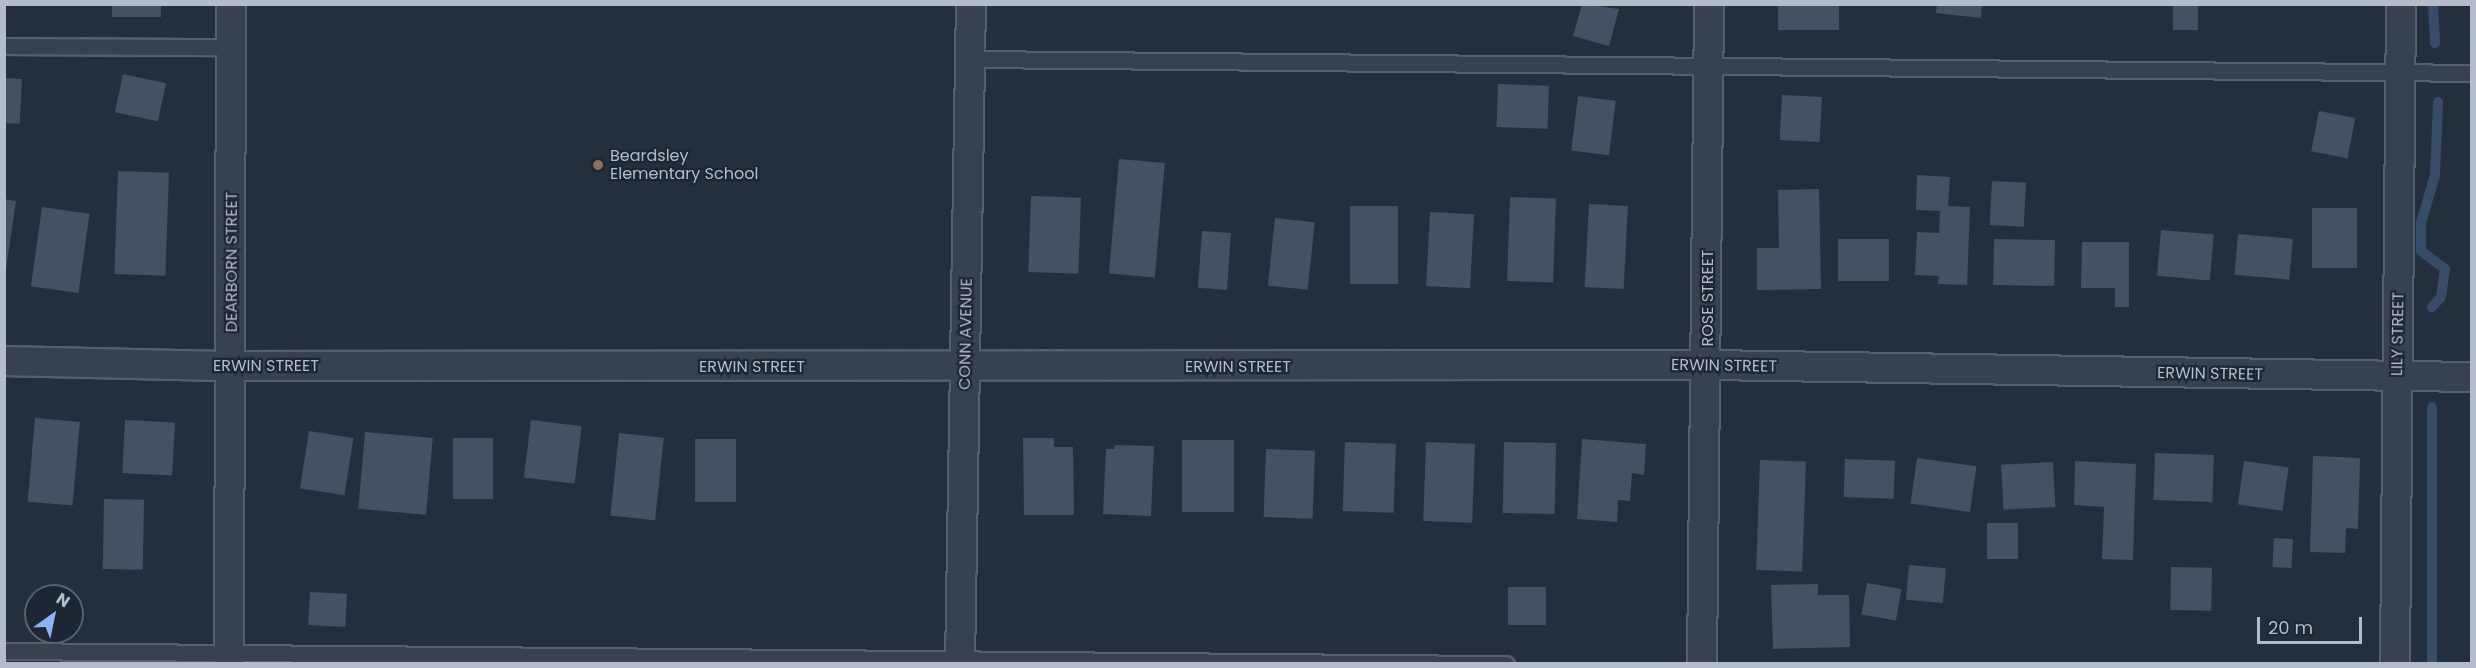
<!DOCTYPE html>
<style>
body{margin:0}
#map{position:relative;width:2476px;height:668px;overflow:hidden;background:#242f3e;font-family:Poppins,sans-serif}
div>[style]{position:absolute}
[style*='--x']{left:calc(var(--x)*1px);top:calc(var(--y)*1px);width:calc(var(--w)*1px);rotate:calc(var(--a)*1deg)}
.stream>*{height:10px;margin:-5px;padding:0 5px;transform-origin:5px;border-radius:5px;background:#394c67}
.building>*{inset:0;background:#455162;transform-origin:0 0}
.roads{filter:drop-shadow(2px 0 #565f6c) drop-shadow(-2px 0 #565f6c) drop-shadow(0 2px #565f6c) drop-shadow(0 -2px #565f6c)}
.service>*{height:15px;margin:-7.5px;padding:0 7.5px;transform-origin:7.5px;border-radius:7.5px;background:#38414e}
.minor>*{height:28px;margin:-14px;padding:0 14px;transform-origin:14px;border-radius:14px;background:#38414e}
.dots>*{width:16px;height:16px;translate:-50% -50%;box-sizing:border-box;border:3px solid #1d2633;border-radius:50%}
span{translate:-50% -50%;white-space:nowrap;text-align:center;line-height:1.15;-webkit-text-stroke:4.5px #1d2633;paint-order:stroke}
.poi-label{font-size:16px;color:#b4bcc9}
.left{translate:0 -50%;text-align:left}
.street-label{font-size:16px;color:#b4bcc9}
.frame{position:absolute;inset:0;border:6px solid #b4bcc9;pointer-events:none}
.north{position:absolute;left:24px;top:584px;width:60px;height:60px;box-sizing:border-box;background:#1d2633;border:2px solid #59626f;border-radius:50%;rotate:33deg;font-size:16px;font-weight:700;line-height:24px;text-align:center;color:#b4bcc9}
.north::after{content:'';display:block;margin:auto;width:21px;height:27px;background:#8ab4f8;clip-path:polygon(50% 0,100% 100%,50% 72%,0 100%)}
.scale{position:absolute;left:2257px;top:617px;width:105px;height:27px;box-sizing:border-box;border:3px solid #b4bcc9;border-top:0;padding-left:8px;font-size:18px;line-height:21px;white-space:nowrap;color:#b4bcc9;-webkit-text-stroke:4px #1d2633;paint-order:stroke}
</style>
<div id="map">
<div class="stream">
<div style="--x:2433;--y:4;--w:39;--a:87"></div>
<div style="--x:2432;--y:307;--w:13;--a:-48"></div>
<div style="--x:2441;--y:297;--w:28;--a:-82"></div>
<div style="--x:2445;--y:269;--w:30;--a:-143"></div>
<div style="--x:2421;--y:251;--w:28;--a:-90"></div>
<div style="--x:2421;--y:223;--w:50;--a:-73.7"></div>
<div style="--x:2435;--y:175;--w:73;--a:-87.6"></div>
<div style="--x:2432;--y:407;--w:257;--a:90"></div>
</div>
<div class="building">
<div style="left:112px;top:4px;width:49px;height:13px"></div>
<div style="clip-path:polygon(1582px 4px,1619px 9px,1609px 46px,1573px 36px)"></div>
<div style="left:1778px;top:4px;width:61px;height:26px"></div>
<div style="clip-path:polygon(1937px 4px,1982px 4px,1981px 18px,1936px 13px)"></div>
<div style="left:2173px;top:4px;width:25px;height:26px"></div>
<div style="left:123px;top:74px;width:44px;height:39px;rotate:12deg"></div>
<div style="left:5px;top:78px;width:17px;height:45px;rotate:3deg"></div>
<div style="left:1498px;top:84px;width:51px;height:43px;rotate:2deg"></div>
<div style="left:1782px;top:95px;width:40px;height:45px;rotate:3deg"></div>
<div style="left:1578px;top:96px;width:38px;height:55px;rotate:7deg"></div>
<div style="left:2319px;top:111px;width:37px;height:41px;rotate:11deg"></div>
<div style="left:1119px;top:159px;width:46px;height:115px;rotate:5deg"></div>
<div style="left:118px;top:171px;width:51px;height:103px;rotate:2deg"></div>
<div style="clip-path:polygon(1917px 175px,1950px 177px,1948px 206px,1970px 207px,1967px 285px,1938px 284px,1939px 276px,1915px 275px,1917px 232px,1939px 233px,1940px 211px,1916px 210px)"></div>
<div style="left:1992px;top:181px;width:34px;height:44px;rotate:3deg"></div>
<div style="clip-path:polygon(1819px 189px,1821px 289px,1757px 290px,1757px 248px,1779px 248px,1778px 190px)"></div>
<div style="left:1031px;top:196px;width:50px;height:76px;rotate:2deg"></div>
<div style="left:1510px;top:197px;width:46px;height:84px;rotate:2deg"></div>
<div style="clip-path:polygon(4px 199px,16px 201px,6px 269px,4px 269px)"></div>
<div style="left:1589px;top:204px;width:39px;height:83px;rotate:3deg"></div>
<div style="left:1350px;top:206px;width:48px;height:78px"></div>
<div style="left:42px;top:207px;width:48px;height:80px;rotate:8deg"></div>
<div style="left:2312px;top:208px;width:45px;height:60px"></div>
<div style="left:1430px;top:212px;width:44px;height:74px;rotate:3deg"></div>
<div style="left:1275px;top:218px;width:40px;height:68px;rotate:6deg"></div>
<div style="left:2161px;top:230px;width:53px;height:46px;rotate:5deg"></div>
<div style="left:1202px;top:231px;width:29px;height:57px;rotate:4deg"></div>
<div style="left:2238px;top:234px;width:55px;height:41px;rotate:5deg"></div>
<div style="left:1838px;top:239px;width:51px;height:42px"></div>
<div style="left:1994px;top:239px;width:61px;height:46px;rotate:1deg"></div>
<div style="clip-path:polygon(2082px 242px,2129px 242px,2129px 307px,2115px 307px,2115px 288px,2081px 288px)"></div>
<div style="left:35px;top:418px;width:45px;height:84px;rotate:5deg"></div>
<div style="left:125px;top:420px;width:50px;height:53px;rotate:3deg"></div>
<div style="left:531px;top:420px;width:51px;height:58px;rotate:7deg"></div>
<div style="left:309px;top:431px;width:45px;height:58px;rotate:9deg"></div>
<div style="left:365px;top:432px;width:68px;height:77px;rotate:5deg"></div>
<div style="left:619px;top:433px;width:45px;height:83px;rotate:6deg"></div>
<div style="left:453px;top:438px;width:40px;height:61px"></div>
<div style="clip-path:polygon(1023px 438px,1054px 438px,1054px 447px,1073px 447px,1074px 515px,1024px 515px)"></div>
<div style="left:736px;top:439px;width:63px;height:41px;rotate:90deg"></div>
<div style="clip-path:polygon(1582px 439px,1646px 444px,1644px 475px,1632px 473px,1630px 501px,1618px 500px,1617px 522px,1577px 519px)"></div>
<div style="left:1182px;top:440px;width:52px;height:72px"></div>
<div style="left:1345px;top:442px;width:51px;height:69px;rotate:2deg"></div>
<div style="left:1426px;top:442px;width:49px;height:79px;rotate:2deg"></div>
<div style="left:1504px;top:442px;width:52px;height:71px;rotate:1deg"></div>
<div style="clip-path:polygon(1115px 445px,1154px 446px,1151px 516px,1103px 514px,1106px 449px,1114px 449px)"></div>
<div style="left:1266px;top:449px;width:49px;height:68px;rotate:2deg"></div>
<div style="left:2155px;top:453px;width:59px;height:47px;rotate:2deg"></div>
<div style="clip-path:polygon(2313px 456px,2360px 458px,2358px 529px,2346px 528px,2345px 553px,2310px 552px)"></div>
<div style="left:1917px;top:458px;width:60px;height:46px;rotate:8deg"></div>
<div style="left:1845px;top:459px;width:50px;height:38px;rotate:2deg"></div>
<div style="left:1760px;top:460px;width:46px;height:110px;rotate:2deg"></div>
<div style="clip-path:polygon(2075px 461px,2136px 464px,2133px 560px,2102px 559px,2104px 507px,2074px 505px)"></div>
<div style="left:2244px;top:461px;width:45px;height:44px;rotate:8deg"></div>
<div style="left:2053px;top:462px;width:45px;height:52px;rotate:87deg"></div>
<div style="left:104px;top:499px;width:40px;height:70px;rotate:1deg"></div>
<div style="left:1987px;top:523px;width:31px;height:36px"></div>
<div style="left:2274px;top:538px;width:19px;height:29px;rotate:3deg"></div>
<div style="left:1909px;top:565px;width:37px;height:35px;rotate:5deg"></div>
<div style="left:2171px;top:567px;width:41px;height:43px;rotate:1deg"></div>
<div style="left:1867px;top:583px;width:35px;height:32px;rotate:10deg"></div>
<div style="clip-path:polygon(1818px 584px,1818px 595px,1849px 595px,1850px 647px,1773px 649px,1771px 585px)"></div>
<div style="left:1508px;top:587px;width:38px;height:38px"></div>
<div style="left:310px;top:592px;width:37px;height:33px;rotate:3deg"></div>
</div>
<div class="roads">
<div class="service">
<div style="--x:4;--y:46;--w:228;--a:0.3"></div>
<div style="--x:970;--y:59;--w:1502;--a:0.53"></div>
<div style="--x:4;--y:651;--w:1502;--a:0.5"></div>
</div>
<div class="minor">
<div style="--x:4;--y:361;--w:228;--a:1.3"></div>
<div style="--x:232;--y:366;--w:1476;--a:-0.04"></div>
<div style="--x:1708;--y:365;--w:764;--a:0.9"></div>
<div style="--x:229;--y:664;--w:660;--a:-89.83"></div>
<div style="--x:960;--y:664;--w:660;--a:-89.05"></div>
<div style="--x:1702;--y:664;--w:660;--a:-89.39"></div>
<div style="--x:2395;--y:664;--w:660;--a:-89.48"></div>
</div>
</div>
<div class="dots">
<div style="left:598px;top:165px;background:#8d6e63"></div>
</div>
<div class="poi-label">
<span class="left" style="left:610px;top:165px">Beardsley<br>Elementary School</span>
</div>
<div class="street-label">
<span style="left:232px;top:262px;rotate:-90deg">DEARBORN STREET</span>
<span style="left:1708px;top:298px;rotate:-90deg">ROSE STREET</span>
<span style="left:966px;top:334px;rotate:-89deg">CONN AVENUE</span>
<span style="left:2398px;top:334px;rotate:-89deg">LILY STREET</span>
<span style="left:266px;top:366px">ERWIN STREET</span>
<span style="left:1724px;top:366px;rotate:1deg">ERWIN STREET</span>
<span style="left:752px;top:367px">ERWIN STREET</span>
<span style="left:1238px;top:367px">ERWIN STREET</span>
<span style="left:2210px;top:374px;rotate:1deg">ERWIN STREET</span>
</div>
<div class="frame"></div>
<div class="north">N</div>
<div class="scale">20 m</div>
</div>
